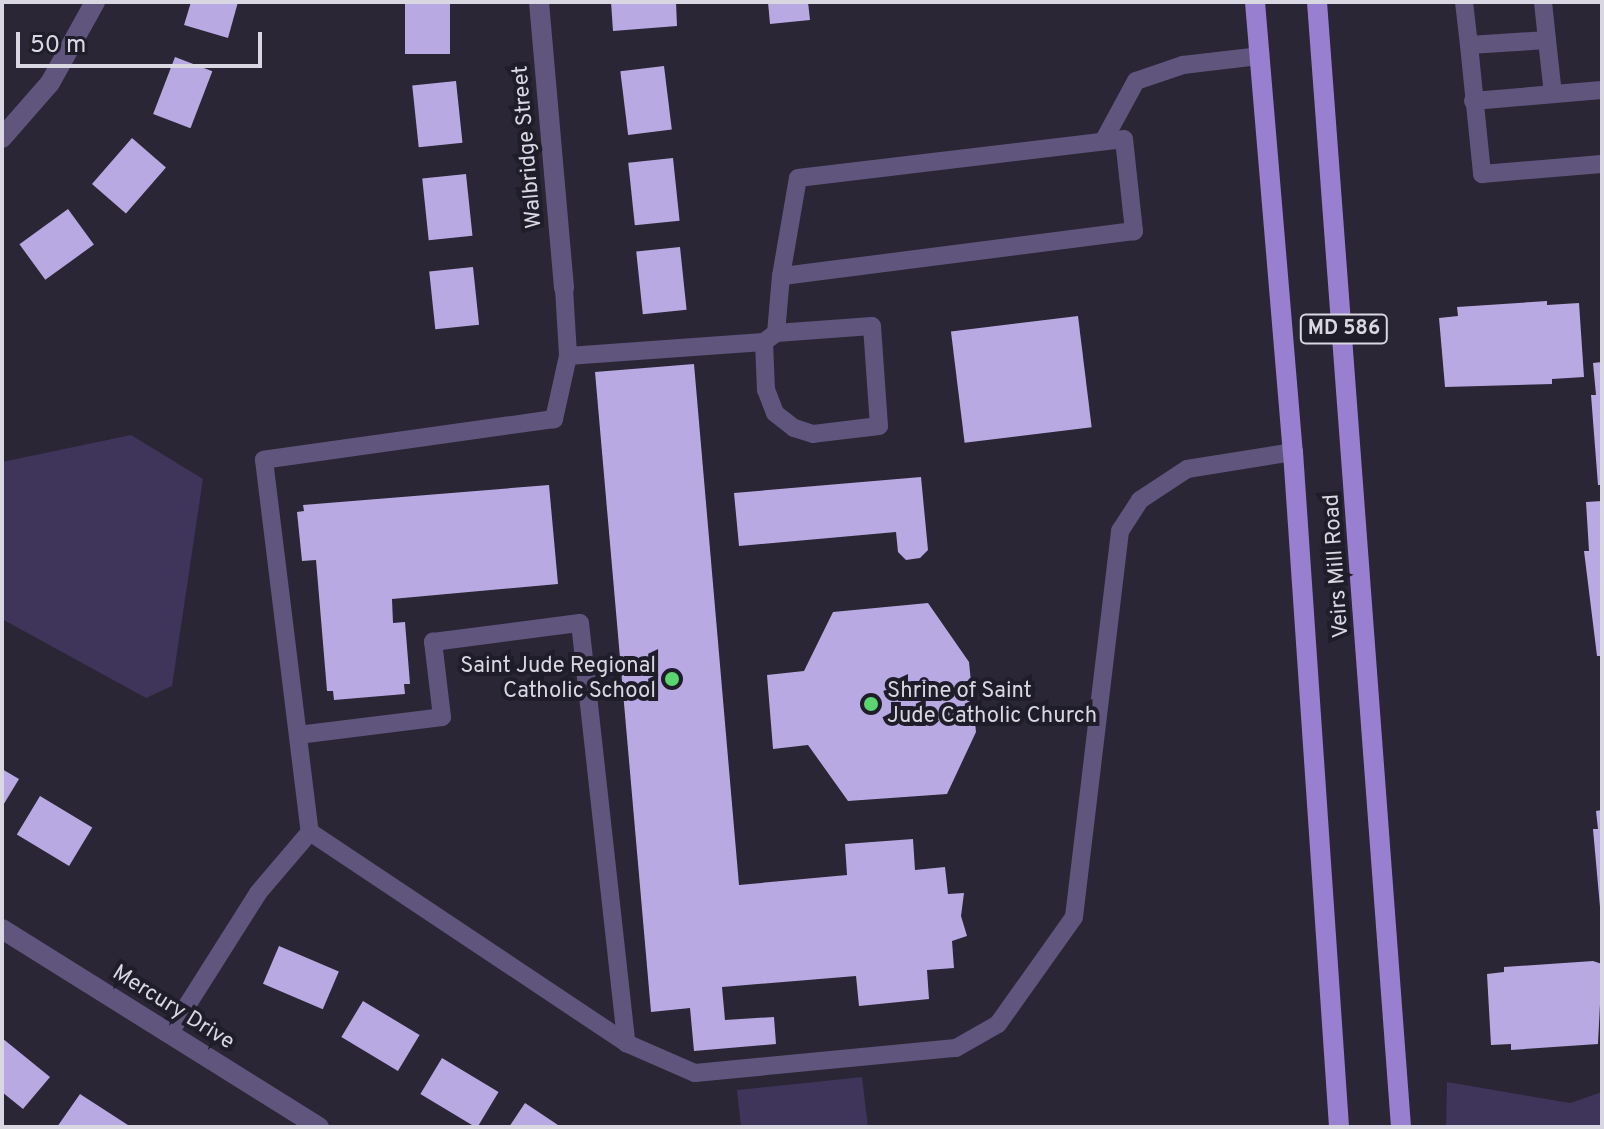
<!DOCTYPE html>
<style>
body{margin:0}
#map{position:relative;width:1604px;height:1129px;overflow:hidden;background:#2a2635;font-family:Overpass,sans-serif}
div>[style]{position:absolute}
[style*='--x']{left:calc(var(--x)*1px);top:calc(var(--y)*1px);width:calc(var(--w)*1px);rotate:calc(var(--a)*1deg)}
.green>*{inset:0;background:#3f3459}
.building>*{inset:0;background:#b9a9e2;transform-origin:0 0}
.lane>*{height:18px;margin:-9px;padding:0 9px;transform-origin:9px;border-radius:9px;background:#60557d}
.street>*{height:20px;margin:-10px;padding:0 10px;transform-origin:10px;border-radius:10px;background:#60557d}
.primary>*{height:20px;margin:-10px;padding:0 10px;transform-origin:10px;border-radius:10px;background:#987fd0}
.dots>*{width:22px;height:22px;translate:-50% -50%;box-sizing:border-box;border:4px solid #201d2b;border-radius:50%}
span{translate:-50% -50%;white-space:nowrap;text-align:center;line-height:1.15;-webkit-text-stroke:8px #201d2b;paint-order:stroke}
.shield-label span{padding:2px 6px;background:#201d2b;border:2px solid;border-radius:6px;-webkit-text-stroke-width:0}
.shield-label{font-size:20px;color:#d9d7e1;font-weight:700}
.street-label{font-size:22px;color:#d9d7e1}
.poi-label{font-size:22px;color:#d9d7e1}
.right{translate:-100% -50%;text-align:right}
.left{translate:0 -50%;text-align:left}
.frame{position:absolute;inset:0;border:4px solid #d9d7e1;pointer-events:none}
.scale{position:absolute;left:16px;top:32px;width:246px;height:36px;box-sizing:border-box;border:4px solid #d9d7e1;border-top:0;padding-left:10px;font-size:24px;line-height:28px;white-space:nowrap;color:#d9d7e1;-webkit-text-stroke:6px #201d2b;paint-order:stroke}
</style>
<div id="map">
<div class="green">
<div style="clip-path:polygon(131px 435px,203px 479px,172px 686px,146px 698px,2px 619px,2px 462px)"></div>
<div style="clip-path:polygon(862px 1077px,868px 1127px,741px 1127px,737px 1090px)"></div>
<div style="clip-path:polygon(1447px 1082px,1570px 1103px,1602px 1092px,1602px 1127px,1446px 1127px)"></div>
</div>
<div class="building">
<div style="clip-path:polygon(191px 2px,238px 2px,228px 38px,184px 25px)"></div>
<div style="left:405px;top:2px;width:45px;height:52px"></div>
<div style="clip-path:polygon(611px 2px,676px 2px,677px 26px,613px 31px)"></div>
<div style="clip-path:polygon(768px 2px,808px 2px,810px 20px,770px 24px)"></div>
<div style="left:175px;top:57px;width:40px;height:61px;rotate:21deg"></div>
<div style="left:664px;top:66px;width:64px;height:44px;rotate:83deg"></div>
<div style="left:456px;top:81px;width:62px;height:44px;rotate:84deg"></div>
<div style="left:132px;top:138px;width:45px;height:61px;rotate:41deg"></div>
<div style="left:673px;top:158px;width:63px;height:45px;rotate:84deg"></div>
<div style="left:466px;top:174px;width:62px;height:44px;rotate:84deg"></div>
<div style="left:68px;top:209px;width:44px;height:60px;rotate:54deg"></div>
<div style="left:680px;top:247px;width:63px;height:44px;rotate:84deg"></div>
<div style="left:473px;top:267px;width:58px;height:44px;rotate:84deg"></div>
<div style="clip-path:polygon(1547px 301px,1547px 305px,1579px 303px,1584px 377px,1552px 379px,1552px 384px,1445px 387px,1439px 318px,1458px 316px,1457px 307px)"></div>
<div style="left:1078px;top:316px;width:112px;height:128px;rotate:83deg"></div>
<div style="clip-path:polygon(1602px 362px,1602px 485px,1598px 485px,1591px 395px,1596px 395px,1593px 363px)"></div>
<div style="clip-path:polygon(694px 364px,739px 885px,847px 875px,845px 844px,913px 839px,915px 870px,945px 867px,948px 894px,964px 893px,961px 916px,967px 936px,952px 941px,954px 968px,927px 970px,929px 999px,859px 1006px,856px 976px,722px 987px,725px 1020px,774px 1017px,776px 1044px,694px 1051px,690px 1008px,651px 1012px,595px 372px)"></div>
<div style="clip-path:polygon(921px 477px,928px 550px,920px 558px,906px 560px,898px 552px,896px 532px,739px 546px,734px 493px)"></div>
<div style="clip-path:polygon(549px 485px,558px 584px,392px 599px,393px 623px,405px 622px,410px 684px,404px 684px,405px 694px,334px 700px,333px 691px,327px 691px,316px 560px,302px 561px,297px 512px,304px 511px,303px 505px)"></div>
<div style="clip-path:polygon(1602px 501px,1602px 656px,1597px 656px,1584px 551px,1589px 551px,1586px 502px)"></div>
<div style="clip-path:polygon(928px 603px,969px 662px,976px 732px,947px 794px,848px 801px,808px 745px,773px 749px,767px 675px,804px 671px,833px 612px)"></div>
<div style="clip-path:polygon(2px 769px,19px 779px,2px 807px)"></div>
<div style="left:40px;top:796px;width:61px;height:45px;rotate:31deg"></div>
<div style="clip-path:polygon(1602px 810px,1602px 907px,1600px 907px,1593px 829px,1598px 829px,1596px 811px)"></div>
<div style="left:279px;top:946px;width:65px;height:41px;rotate:23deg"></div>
<div style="clip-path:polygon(1593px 961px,1602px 964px,1598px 1044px,1511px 1050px,1511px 1044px,1491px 1045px,1487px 974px,1504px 972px,1504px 967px)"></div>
<div style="left:363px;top:1001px;width:66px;height:42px;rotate:31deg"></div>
<div style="clip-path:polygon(2px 1038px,50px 1077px,23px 1109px,2px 1092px)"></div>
<div style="left:442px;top:1058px;width:66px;height:42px;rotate:31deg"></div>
<div style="clip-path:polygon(80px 1094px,131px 1127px,57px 1127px)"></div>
<div style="clip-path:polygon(525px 1103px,561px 1127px,509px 1127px)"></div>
</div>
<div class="lane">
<div style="--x:1464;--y:2;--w:43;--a:83.4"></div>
<div style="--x:1543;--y:2;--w:38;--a:84"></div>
<div style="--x:1547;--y:40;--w:78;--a:176.3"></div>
<div style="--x:1469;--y:45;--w:130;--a:84.2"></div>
<div style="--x:1482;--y:174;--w:120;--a:-4.8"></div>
<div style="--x:1547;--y:40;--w:54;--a:83.7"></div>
<div style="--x:1473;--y:101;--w:129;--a:-4.9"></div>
<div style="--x:1105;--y:138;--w:65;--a:-61.5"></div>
<div style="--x:1136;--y:81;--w:50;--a:-18.8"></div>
<div style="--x:1183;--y:65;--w:78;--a:-6.7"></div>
<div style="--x:564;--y:288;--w:68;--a:86.6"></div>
<div style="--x:568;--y:356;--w:196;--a:-4.1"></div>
<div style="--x:764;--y:342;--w:15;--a:-37"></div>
<div style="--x:776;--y:333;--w:96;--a:-4.2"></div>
<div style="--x:872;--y:326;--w:100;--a:86"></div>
<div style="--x:879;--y:426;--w:66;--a:173.1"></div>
<div style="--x:813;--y:434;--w:20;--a:-162"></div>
<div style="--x:794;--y:428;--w:24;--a:-142"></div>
<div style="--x:775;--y:413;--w:25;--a:-111"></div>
<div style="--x:766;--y:390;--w:48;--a:-92.4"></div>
<div style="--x:776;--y:333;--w:57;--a:-85"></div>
<div style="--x:781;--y:276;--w:99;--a:-80.2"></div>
<div style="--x:798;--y:178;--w:328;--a:-6.8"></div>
<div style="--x:1124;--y:139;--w:93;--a:83.8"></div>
<div style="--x:1134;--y:231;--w:356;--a:172.7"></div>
<div style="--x:568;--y:356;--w:65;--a:102.5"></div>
<div style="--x:554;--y:419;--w:293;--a:172"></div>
<div style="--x:264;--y:460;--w:375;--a:83"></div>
<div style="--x:310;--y:832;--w:380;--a:33.7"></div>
<div style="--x:626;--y:1043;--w:75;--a:23.5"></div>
<div style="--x:695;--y:1073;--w:262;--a:-5.5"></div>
<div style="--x:956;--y:1048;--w:48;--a:-29.7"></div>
<div style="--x:998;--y:1024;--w:131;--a:-54.6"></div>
<div style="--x:1074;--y:917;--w:389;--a:-83.2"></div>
<div style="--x:1120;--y:531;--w:37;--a:-57"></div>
<div style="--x:1140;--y:500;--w:56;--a:-33.4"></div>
<div style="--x:1187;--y:469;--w:107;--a:-9.1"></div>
<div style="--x:298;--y:735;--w:145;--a:-7.1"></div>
<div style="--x:442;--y:717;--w:76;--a:-96.8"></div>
<div style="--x:433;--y:642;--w:148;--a:-7.4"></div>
<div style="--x:580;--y:623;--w:423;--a:83.7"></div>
<div style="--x:169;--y:1034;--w:167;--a:-57.7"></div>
<div style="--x:258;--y:893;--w:80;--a:-49.6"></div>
</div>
<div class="street">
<div style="--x:539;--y:2;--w:287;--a:85"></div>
<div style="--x:2;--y:138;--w:73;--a:-48.9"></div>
<div style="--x:50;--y:83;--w:93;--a:-60.9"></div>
<div style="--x:2;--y:929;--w:374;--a:32"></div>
</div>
<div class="primary">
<div style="--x:1255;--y:2;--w:452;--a:85.2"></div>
<div style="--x:1293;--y:452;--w:677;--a:86.1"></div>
<div style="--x:1317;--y:2;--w:1128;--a:85.73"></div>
</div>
<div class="dots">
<div style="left:672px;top:679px;background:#5ad56f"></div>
<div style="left:871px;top:704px;background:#5ad56f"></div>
</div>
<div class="shield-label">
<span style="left:1344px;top:329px">MD 586</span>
</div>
<div class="street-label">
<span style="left:528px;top:147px;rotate:-95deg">Walbridge Street</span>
<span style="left:1337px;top:566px;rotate:-94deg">Veirs Mill Road</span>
<span style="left:173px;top:1008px;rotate:32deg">Mercury Drive</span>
</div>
<div class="poi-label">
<span class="right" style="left:656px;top:679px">Saint Jude Regional<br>Catholic School</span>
<span class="left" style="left:887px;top:704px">Shrine of Saint<br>Jude Catholic Church</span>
</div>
<div class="frame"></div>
<div class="scale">50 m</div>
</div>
